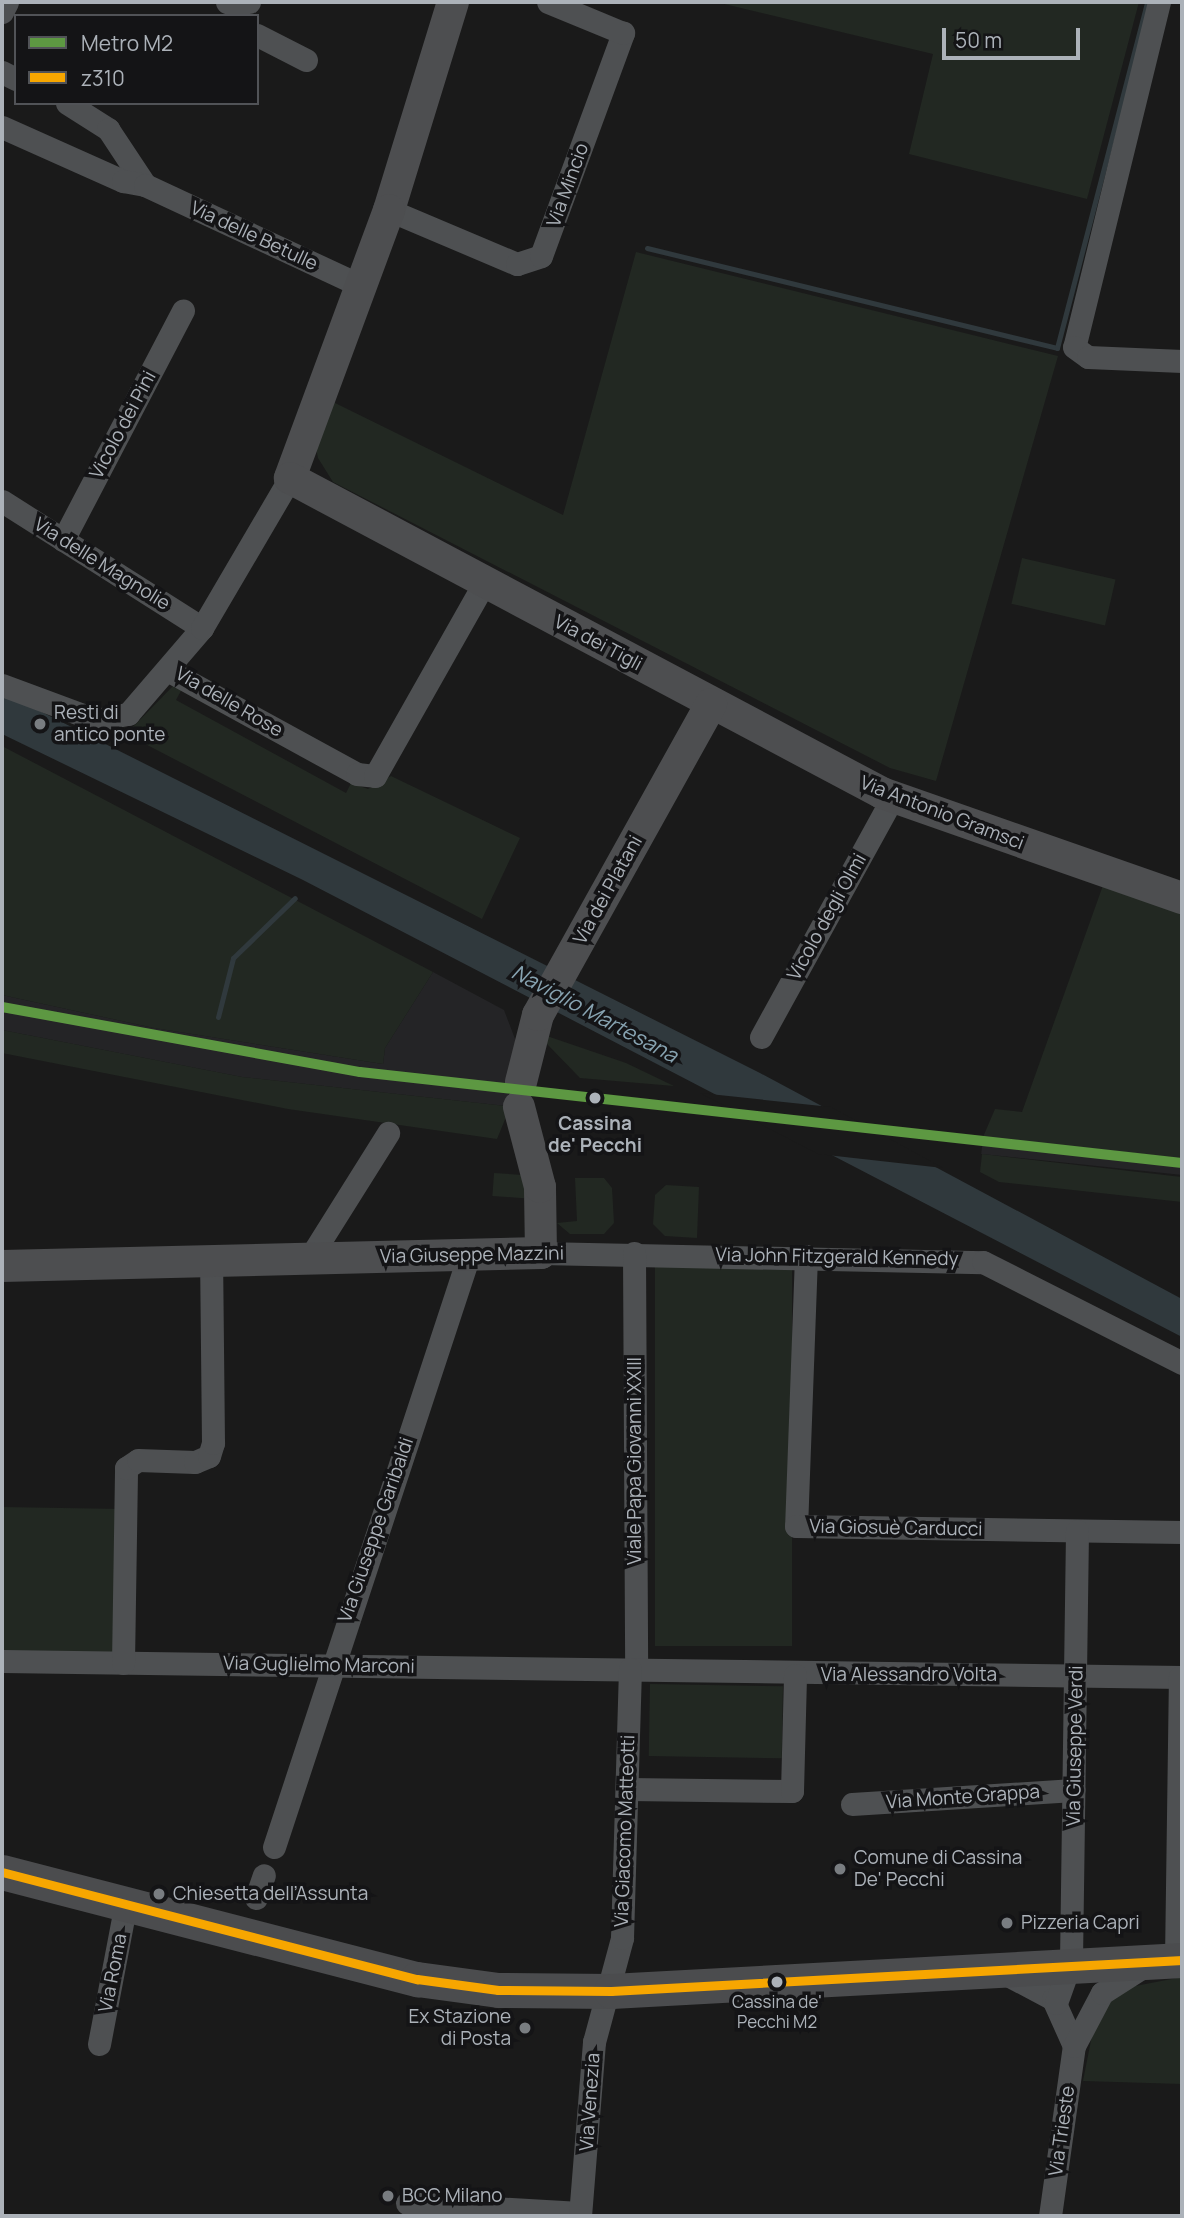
<!DOCTYPE html>
<meta charset="utf-8">
<style>
body{margin:0}
#map{position:relative;width:1184px;height:2218px;overflow:hidden;background:#1a1a1a;font-family:Manrope,sans-serif}
div>[style]{position:absolute}
[style*='--x']{left:calc(var(--x)*1px);top:calc(var(--y)*1px);width:calc(var(--w)*1px);rotate:calc(var(--a)*1deg)}
.built>*{inset:0;background:#242426;transform-origin:0 0}
.green>*{inset:0;background:#222822;transform-origin:0 0}
.water>*{inset:0;background:#30393d}
.pier>*{inset:0;background:#1a1a1a}
.stream>*{height:5px;margin:-2.5px;padding:0 2.5px;transform-origin:2.5px;border-radius:2.5px;background:#30393d}
.street>*{height:23px;margin:-11.5px;padding:0 11.5px;transform-origin:11.5px;border-radius:11.5px;background:#4e5052}
.secondary>*{height:32px;margin:-16px;padding:0 16px;transform-origin:16px;border-radius:16px;background:#4d4e50}
.primary>*{height:35px;margin:-17.5px;padding:0 17.5px;transform-origin:17.5px;border-radius:17.5px;background:#4b4c4e}
.bus-1>*{height:9px;margin:-4.5px;padding:0 4.5px;transform-origin:4.5px;border-radius:4.5px;background:#f7a600}
.metro-1>*{height:10px;margin:-5px;padding:0 5px;transform-origin:5px;border-radius:5px;background:#5d9842}
.dots>*{width:19px;height:19px;translate:-50% -50%;box-sizing:border-box;border:4px solid #141416;border-radius:50%}
span{translate:-50% -50%;white-space:nowrap;text-align:center;line-height:1.15;-webkit-text-stroke:7px #141416;paint-order:stroke}
.bus-label{font-size:17px;color:#acb2b9}
.street-label{font-size:19px;color:#acb2b9}
.poi-label{font-size:19px;color:#acb2b9}
.left{translate:0 -50%;text-align:left}
.right{translate:-100% -50%;text-align:right}
.stop-label{font-size:19px;color:#acb2b9;font-weight:700}
.water-label{font-size:21px;color:#87a3b1;font-style:italic}
.frame{position:absolute;inset:0;border:4px solid #acb2b9;pointer-events:none}
.legend{position:absolute;left:14px;top:14px;width:245px;height:91px;box-sizing:border-box;background:#141416;border:2px solid #515357;margin:0;padding:9px 12px;list-style:none;font-size:21px;color:#acb2b9}
.legend li{display:flex;align-items:center;gap:14px;height:35px}
.legend b{width:35px;border:2px solid #515357}
.scale{position:absolute;left:942px;top:28px;width:138px;height:32px;box-sizing:border-box;border:4px solid #acb2b9;border-top:0;padding-left:9px;font-size:21px;line-height:24px;white-space:nowrap;color:#acb2b9;-webkit-text-stroke:5px #141416;paint-order:stroke}
</style>
<div id="map">
<div class="built">
<div style="clip-path:polygon(433px 972px,504px 1010px,517px 1044px,506px 1106px,242px 1077px,2px 1030px,2px 995px,154px 1028px,383px 1064px,385px 1048px)"></div>
<div style="left:983px;top:1137px;width:200px;height:17px;rotate:6deg"></div>
</div>
<div class="green">
<div style="clip-path:polygon(716px 2px,1139px 2px,1087px 199px,909px 154px,933px 54px)"></div>
<div style="clip-path:polygon(636px 252px,1058px 356px,936px 781px,890px 768px,333px 482px,318px 458px,314px 439px,331px 401px,563px 515px)"></div>
<div style="left:1022px;top:558px;width:96px;height:47px;rotate:13deg"></div>
<div style="clip-path:polygon(175px 684px,183px 687px,176px 700px,346px 793px,351px 783px,368px 789px,391px 776px,520px 838px,482px 919px,126px 734px)"></div>
<div style="clip-path:polygon(2px 746px,433px 972px,385px 1048px,383px 1064px,154px 1028px,2px 995px)"></div>
<div style="clip-path:polygon(1106px 877px,1182px 905px,1182px 1158px,983px 1137px,995px 1109px,1022px 1112px)"></div>
<div style="clip-path:polygon(2px 1030px,242px 1077px,506px 1106px,506px 1117px,497px 1139px,288px 1109px,2px 1053px)"></div>
<div style="clip-path:polygon(547px 1036px,626px 1063px,674px 1086px,580px 1078px,547px 1044px)"></div>
<div style="clip-path:polygon(982px 1154px,1182px 1177px,1182px 1202px,999px 1182px,980px 1172px)"></div>
<div style="left:494px;top:1173px;width:32px;height:23px;rotate:4deg"></div>
<div style="clip-path:polygon(575px 1178px,604px 1178px,612px 1188px,614px 1223px,604px 1234px,570px 1234px,557px 1223px,577px 1221px)"></div>
<div style="clip-path:polygon(666px 1185px,699px 1187px,697px 1238px,665px 1236px,653px 1224px,655px 1195px)"></div>
<div style="left:655px;top:1255px;width:137px;height:391px"></div>
<div style="left:2px;top:1507px;width:121px;height:154px;rotate:1deg"></div>
<div style="left:650px;top:1684px;width:133px;height:72px;rotate:1deg"></div>
<div style="clip-path:polygon(1182px 1977px,1182px 2084px,1083px 2081px,1097px 2010px,1130px 1987px)"></div>
</div>
<div class="water">
<div style="clip-path:polygon(2px 692px,760px 1073px,1182px 1299px,1182px 1337px,303px 880px,2px 734px)"></div>
</div>
<div class="pier">
<div style="clip-path:polygon(700px 1093px,831px 1107px,943px 1168px,818px 1154px)"></div>
</div>
<div class="stream">
<div style="--x:647;--y:248;--w:422;--a:13.7"></div>
<div style="--x:1057;--y:348;--w:358;--a:-75.4"></div>
<div style="--x:218;--y:1017;--w:61;--a:-75.7"></div>
<div style="--x:233;--y:958;--w:86;--a:-44.1"></div>
</div>
<div class="street">
<div style="--x:227;--y:2;--w:22;--a:0"></div>
<div style="--x:1159;--y:2;--w:355;--a:103.8"></div>
<div style="--x:1074;--y:347;--w:17;--a:36"></div>
<div style="--x:1088;--y:357;--w:94;--a:2.4"></div>
<div style="--x:2;--y:12;--w:11;--a:-63"></div>
<div style="--x:257;--y:35;--w:55;--a:27"></div>
<div style="--x:2;--y:72;--w:16;--a:27"></div>
<div style="--x:67;--y:103;--w:49;--a:32.4"></div>
<div style="--x:108;--y:129;--w:67;--a:56.5"></div>
<div style="--x:2;--y:127;--w:133;--a:24.1"></div>
<div style="--x:123;--y:181;--w:22;--a:10"></div>
<div style="--x:145;--y:185;--w:239;--a:25"></div>
<div style="--x:389;--y:210;--w:139;--a:22.9"></div>
<div style="--x:517;--y:264;--w:25;--a:-18"></div>
<div style="--x:541;--y:256;--w:238;--a:-69.8"></div>
<div style="--x:623;--y:33;--w:81;--a:-157.5"></div>
<div style="--x:2;--y:501;--w:237;--a:32.4"></div>
<div style="--x:63;--y:540;--w:259;--a:-62.4"></div>
<div style="--x:169;--y:671;--w:214;--a:28.7"></div>
<div style="--x:357;--y:774;--w:18;--a:6"></div>
<div style="--x:375;--y:776;--w:222;--a:-60.5"></div>
<div style="--x:2;--y:685;--w:100;--a:20.4"></div>
<div style="--x:96;--y:720;--w:33;--a:-11"></div>
<div style="--x:128;--y:714;--w:113;--a:-49.3"></div>
<div style="--x:202;--y:628;--w:174;--a:-59.6"></div>
<div style="--x:761;--y:1037;--w:274;--a:-61.2"></div>
<div style="--x:541;--y:1253;--w:442;--a:1.2"></div>
<div style="--x:983;--y:1262;--w:223;--a:26.9"></div>
<div style="--x:634;--y:1253;--w:417;--a:89.7"></div>
<div style="--x:806;--y:1256;--w:270;--a:92.1"></div>
<div style="--x:796;--y:1526;--w:386;--a:0.9"></div>
<div style="--x:309;--y:1259;--w:149;--a:-57.9"></div>
<div style="--x:2;--y:1661;--w:1180;--a:0.78"></div>
<div style="--x:123;--y:1663;--w:195;--a:-89.1"></div>
<div style="--x:126;--y:1468;--w:14;--a:-34"></div>
<div style="--x:138;--y:1460;--w:57;--a:2"></div>
<div style="--x:195;--y:1462;--w:15;--a:-23"></div>
<div style="--x:209;--y:1456;--w:14;--a:-73"></div>
<div style="--x:213;--y:1443;--w:182;--a:-90.6"></div>
<div style="--x:628;--y:1789;--w:164;--a:0.7"></div>
<div style="--x:792;--y:1791;--w:116;--a:-88.5"></div>
<div style="--x:852;--y:1804;--w:222;--a:-3.6"></div>
<div style="--x:274;--y:1847;--w:623;--a:-71.77"></div>
<div style="--x:256;--y:1898;--w:24;--a:-71"></div>
<div style="--x:1176;--y:1959;--w:282;--a:-89.2"></div>
<div style="--x:1006;--y:1974;--w:53;--a:28"></div>
<div style="--x:1053;--y:1999;--w:51;--a:65.9"></div>
<div style="--x:1056;--y:2003;--w:45;--a:-70.3"></div>
<div style="--x:1071;--y:1961;--w:430;--a:-89.2"></div>
<div style="--x:99;--y:2044;--w:145;--a:-79.2"></div>
<div style="--x:407;--y:2203;--w:173;--a:3.3"></div>
<div style="--x:580;--y:2216;--w:175;--a:-85.4"></div>
<div style="--x:594;--y:2042;--w:108;--a:-74.9"></div>
<div style="--x:622;--y:1938;--w:269;--a:-88.3"></div>
<div style="--x:1050;--y:2216;--w:172;--a:-82"></div>
<div style="--x:1074;--y:2046;--w:60;--a:-62.2"></div>
<div style="--x:1102;--y:1993;--w:52;--a:-32.5"></div>
</div>
<div class="secondary">
<div style="--x:453;--y:2;--w:218;--a:107.1"></div>
<div style="--x:389;--y:210;--w:286;--a:110.3"></div>
<div style="--x:290;--y:478;--w:671;--a:28.02"></div>
<div style="--x:882;--y:793;--w:318;--a:19.3"></div>
<div style="--x:521;--y:1082;--w:69;--a:-75.8"></div>
<div style="--x:538;--y:1015;--w:356;--a:-60.9"></div>
<div style="--x:2;--y:1266;--w:539;--a:-1.38"></div>
<div style="--x:541;--y:1253;--w:66;--a:-90.9"></div>
<div style="--x:540;--y:1187;--w:83;--a:-104.7"></div>
</div>
<div class="primary">
<div style="--x:2;--y:1872;--w:429;--a:14.5"></div>
<div style="--x:417;--y:1979;--w:82;--a:7.7"></div>
<div style="--x:498;--y:1990;--w:113;--a:0.5"></div>
<div style="--x:611;--y:1991;--w:572;--a:-3.11"></div>
</div>
<div class="bus-1">
<div style="--x:2;--y:1872;--w:429;--a:14.5"></div>
<div style="--x:417;--y:1979;--w:82;--a:7.7"></div>
<div style="--x:498;--y:1990;--w:113;--a:0.5"></div>
<div style="--x:611;--y:1991;--w:572;--a:-3.11"></div>
</div>
<div class="metro-1">
<div style="--x:2;--y:1007;--w:364;--a:10.3"></div>
<div style="--x:360;--y:1072;--w:827;--a:6.32"></div>
</div>
<div class="dots">
<div style="left:40px;top:724px;background:#797d81"></div>
<div style="left:595px;top:1098px;background:#acb2b9"></div>
<div style="left:840px;top:1869px;background:#797d81"></div>
<div style="left:159px;top:1894px;background:#797d81"></div>
<div style="left:1007px;top:1923px;background:#797d81"></div>
<div style="left:777px;top:1982px;background:#acb2b9"></div>
<div style="left:525px;top:2028px;background:#797d81"></div>
<div style="left:388px;top:2196px;background:#797d81"></div>
</div>
<div class="bus-label">
<span style="left:777px;top:2012px">Cassina de'<br>Pecchi M2</span>
</div>
<div class="street-label">
<span style="left:568px;top:185px;rotate:-70deg">Via Mincio</span>
<span style="left:254px;top:236px;rotate:25deg">Via delle Betulle</span>
<span style="left:123px;top:425px;rotate:-62deg">Vicolo dei Pini</span>
<span style="left:102px;top:564px;rotate:32deg">Via delle Magnolie</span>
<span style="left:598px;top:643px;rotate:28deg">Via dei Tigli</span>
<span style="left:229px;top:702px;rotate:30deg">Via delle Rose</span>
<span style="left:942px;top:813px;rotate:21deg">Via Antonio Gramsci</span>
<span style="left:608px;top:890px;rotate:-61deg">Via dei Platani</span>
<span style="left:827px;top:917px;rotate:-61deg">Vicolo degli Olmi</span>
<span style="left:472px;top:1255px;rotate:-1deg">Via Giuseppe Mazzini</span>
<span style="left:837px;top:1257px;rotate:1deg">Via John Fitzgerald Kennedy</span>
<span style="left:635px;top:1461px;rotate:-90deg">Viale Papa Giovanni XXIII</span>
<span style="left:896px;top:1528px;rotate:1deg">Via Giosuè Carducci</span>
<span style="left:376px;top:1530px;rotate:-71deg">Via Giuseppe Garibaldi</span>
<span style="left:319px;top:1665px;rotate:1deg">Via Guglielmo Marconi</span>
<span style="left:909px;top:1675px">Via Alessandro Volta</span>
<span style="left:1075px;top:1746px;rotate:-89deg">Via Giuseppe Verdi</span>
<span style="left:963px;top:1797px;rotate:-4deg">Via Monte Grappa</span>
<span style="left:625px;top:1831px;rotate:-88deg">Via Giacomo Matteotti</span>
<span style="left:113px;top:1973px;rotate:-79deg">Via Roma</span>
<span style="left:590px;top:2102px;rotate:-86deg">Via Venezia</span>
<span style="left:1062px;top:2131px;rotate:-82deg">Via Trieste</span>
</div>
<div class="poi-label">
<span class="left" style="left:54px;top:724px">Resti di<br>antico ponte</span>
<span class="left" style="left:854px;top:1869px">Comune di Cassina<br>De' Pecchi</span>
<span class="left" style="left:173px;top:1894px">Chiesetta dell’Assunta</span>
<span class="left" style="left:1021px;top:1923px">Pizzeria Capri</span>
<span class="right" style="left:511px;top:2028px">Ex Stazione<br>di Posta</span>
<span class="left" style="left:402px;top:2196px">BCC Milano</span>
</div>
<div class="stop-label">
<span style="left:595px;top:1135px">Cassina<br>de' Pecchi</span>
</div>
<div class="water-label">
<span style="left:595px;top:1013px;rotate:28deg">Naviglio Martesana</span>
</div>
<div class="frame"></div>
<ul class="legend">
<li><b style="height:9px;background:#5d9842"></b>Metro M2</li>
<li><b style="height:9px;background:#f7a600"></b>z310</li>
</ul>
<div class="scale">50 m</div>
</div>
